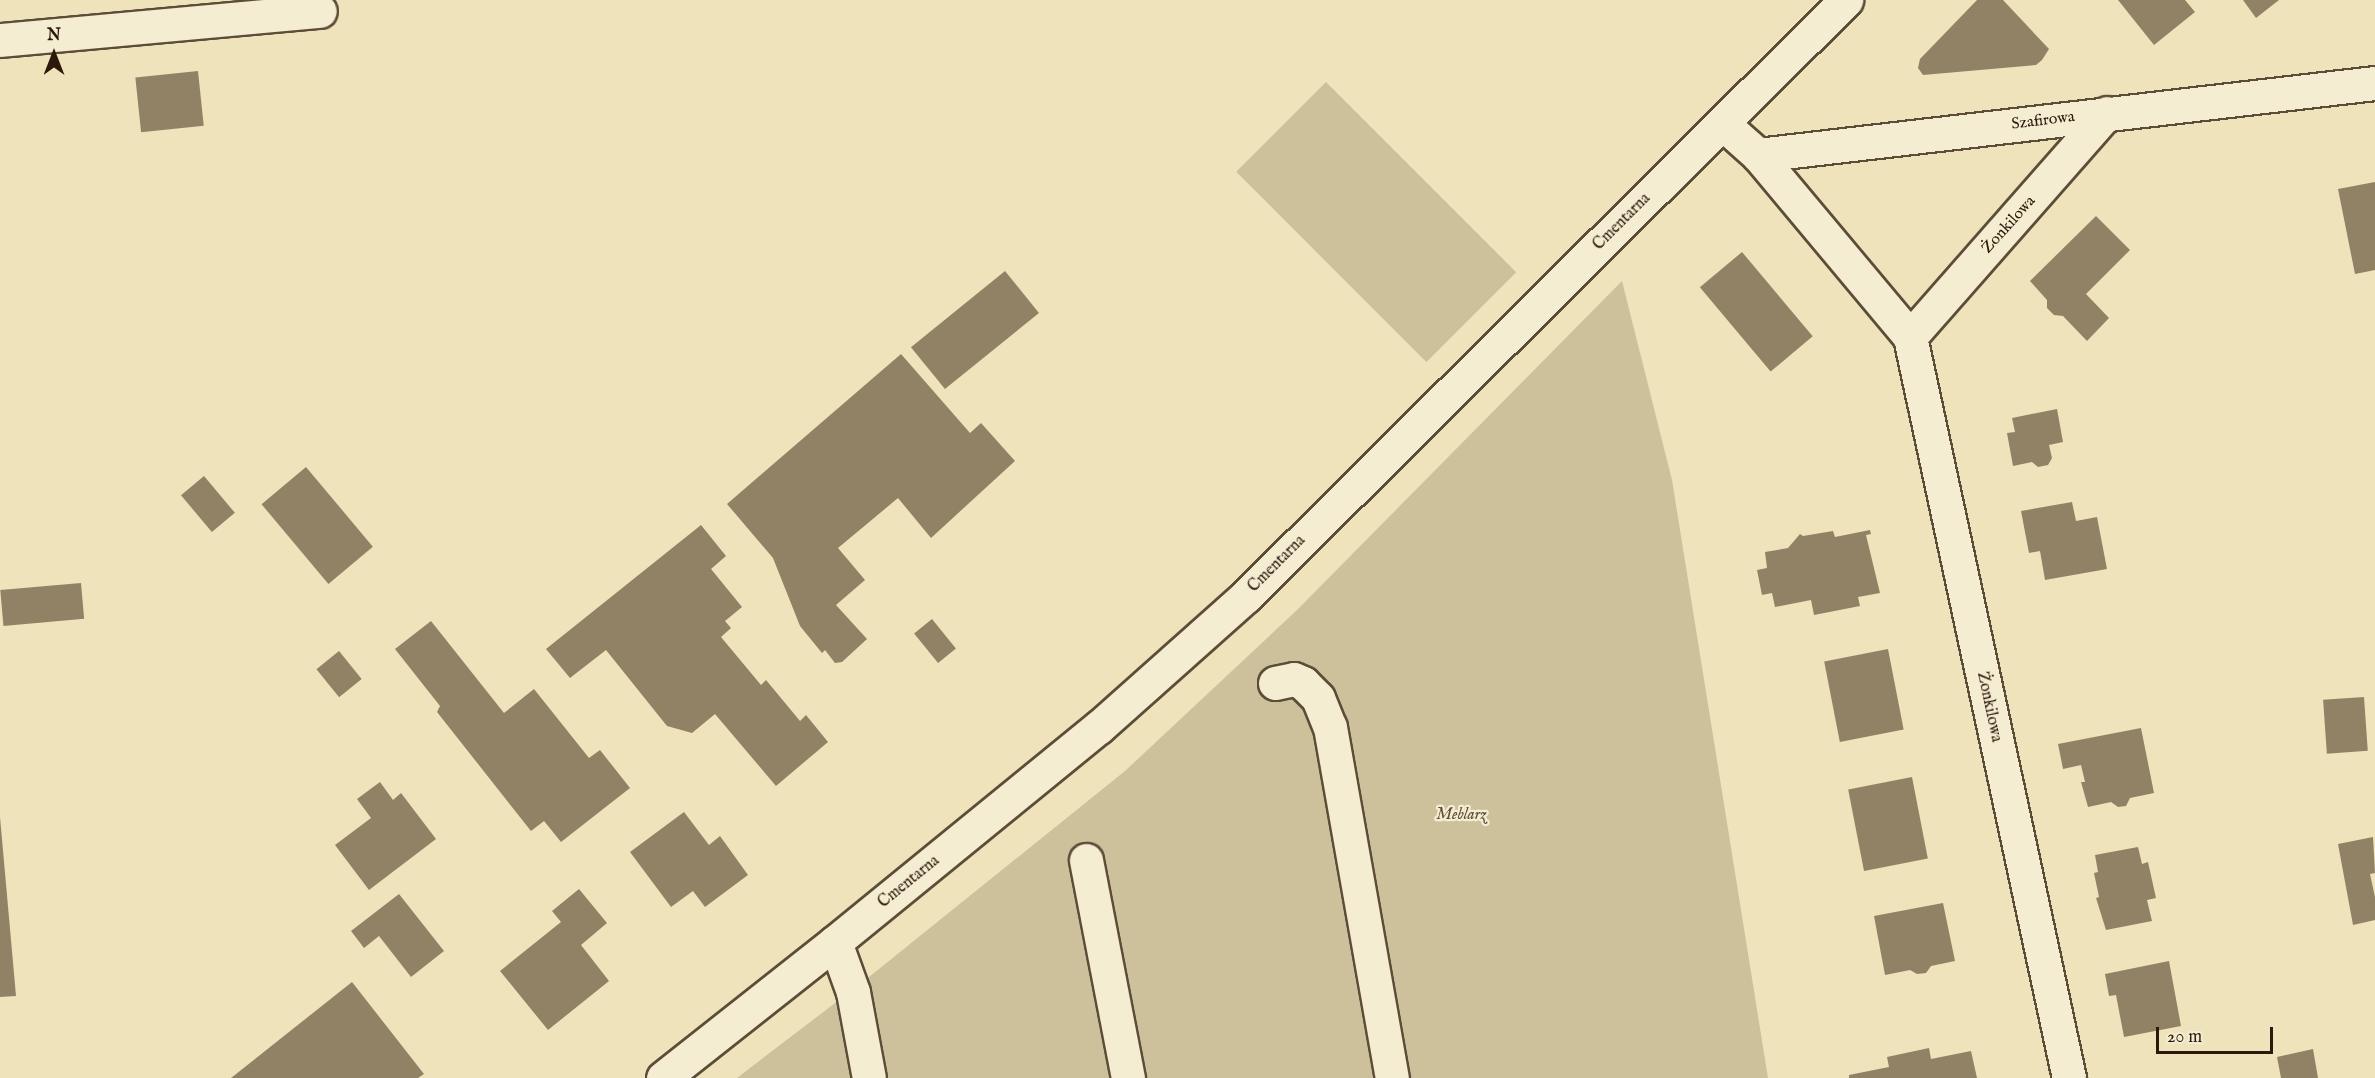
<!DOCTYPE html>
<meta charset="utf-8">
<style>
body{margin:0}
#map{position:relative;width:2375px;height:1078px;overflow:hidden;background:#eee3ba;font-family:"IM FELL English",serif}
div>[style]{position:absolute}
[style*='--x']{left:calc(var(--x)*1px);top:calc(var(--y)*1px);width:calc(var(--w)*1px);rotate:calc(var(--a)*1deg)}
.green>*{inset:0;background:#cdc19c;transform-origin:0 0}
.building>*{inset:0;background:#918266;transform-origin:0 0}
.roads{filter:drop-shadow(2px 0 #5d4c38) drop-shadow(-2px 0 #5d4c38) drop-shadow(0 2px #5d4c38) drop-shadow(0 -2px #5d4c38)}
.minor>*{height:33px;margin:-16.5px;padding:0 16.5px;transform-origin:16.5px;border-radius:16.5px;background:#f4edd2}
span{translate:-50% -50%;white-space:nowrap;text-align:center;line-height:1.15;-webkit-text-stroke:4.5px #f4edd2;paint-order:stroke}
.street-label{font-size:16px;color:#2d190c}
.park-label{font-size:16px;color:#5d4b37;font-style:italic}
.north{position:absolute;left:24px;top:24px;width:60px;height:60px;-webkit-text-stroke:4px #f4edd2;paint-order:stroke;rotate:0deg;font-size:16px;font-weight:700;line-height:24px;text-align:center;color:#2d190c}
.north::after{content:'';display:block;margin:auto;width:21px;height:27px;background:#2d190c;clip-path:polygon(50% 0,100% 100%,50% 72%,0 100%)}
.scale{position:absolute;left:2156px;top:1027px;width:117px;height:27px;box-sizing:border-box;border:3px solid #2d190c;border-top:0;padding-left:8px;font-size:18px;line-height:21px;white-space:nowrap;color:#2d190c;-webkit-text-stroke:4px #f4edd2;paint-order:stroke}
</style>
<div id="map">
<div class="green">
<div style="left:1326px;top:82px;width:269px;height:127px;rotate:45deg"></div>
<div style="clip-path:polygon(1622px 281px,1672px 480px,1768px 1078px,737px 1078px,869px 977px,1125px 771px,1297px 610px)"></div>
</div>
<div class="building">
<div style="clip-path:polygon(1977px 0,2003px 0,2049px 49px,2042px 60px,2036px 65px,1923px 75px,1918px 68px,1920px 59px)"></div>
<div style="clip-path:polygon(2118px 0,2185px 0,2195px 12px,2154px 45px)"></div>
<div style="clip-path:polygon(2243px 0,2279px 0,2256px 18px)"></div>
<div style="left:198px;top:71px;width:55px;height:63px;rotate:84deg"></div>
<div style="clip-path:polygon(2375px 182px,2375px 270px,2355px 274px,2338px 189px)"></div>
<div style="clip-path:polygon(2096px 216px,2130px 250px,2086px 294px,2109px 318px,2087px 341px,2063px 316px,2054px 315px,2047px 308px,2047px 300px,2030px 281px)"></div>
<div style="left:1742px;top:252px;width:110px;height:55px;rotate:50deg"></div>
<div style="left:1005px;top:271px;width:54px;height:121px;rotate:51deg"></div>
<div style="clip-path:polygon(901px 354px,970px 433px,981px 423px,1015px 461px,931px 538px,898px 498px,838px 548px,865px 580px,836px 605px,867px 639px,842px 662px,835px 663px,825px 650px,822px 653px,800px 626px,773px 558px,727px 504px)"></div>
<div style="clip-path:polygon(2057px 409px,2063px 442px,2049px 445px,2052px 458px,2048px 465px,2038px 467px,2032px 462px,2013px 466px,2007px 433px,2015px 432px,2012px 418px)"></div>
<div style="left:306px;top:467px;width:104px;height:58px;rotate:50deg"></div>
<div style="left:204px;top:476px;width:48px;height:30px;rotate:50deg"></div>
<div style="clip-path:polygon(2072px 502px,2076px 521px,2097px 517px,2107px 569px,2045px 580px,2040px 551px,2029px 553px,2021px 511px)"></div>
<div style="clip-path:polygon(701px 525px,726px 556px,711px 569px,742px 607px,725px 621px,731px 628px,721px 637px,761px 685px,766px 680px,800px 721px,806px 715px,828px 742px,776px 786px,715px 714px,692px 733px,667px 726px,606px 650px,570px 678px,546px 649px)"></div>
<div style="clip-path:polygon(1870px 530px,1871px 534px,1866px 535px,1880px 593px,1858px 597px,1860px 606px,1814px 615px,1811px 600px,1775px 607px,1772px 593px,1762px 595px,1757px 570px,1767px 568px,1765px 552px,1788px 548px,1800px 534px,1803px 536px,1833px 531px,1835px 537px)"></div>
<div style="left:81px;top:583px;width:36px;height:81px;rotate:85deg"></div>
<div style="left:932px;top:619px;width:38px;height:23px;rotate:51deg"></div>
<div style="clip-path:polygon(431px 621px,504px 713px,534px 689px,589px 758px,600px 750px,630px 788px,561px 842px,544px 821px,531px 831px,437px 712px,440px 706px,395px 649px)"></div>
<div style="left:1888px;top:649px;width:82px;height:65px;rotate:79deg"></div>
<div style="left:339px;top:651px;width:36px;height:29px;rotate:51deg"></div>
<div style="left:2364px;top:697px;width:54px;height:41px;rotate:86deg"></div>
<div style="clip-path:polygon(2141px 728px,2154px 793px,2130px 798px,2126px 806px,2118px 807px,2111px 802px,2088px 807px,2081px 782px,2085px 782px,2081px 765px,2063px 769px,2058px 744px)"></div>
<div style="left:1912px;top:777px;width:83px;height:65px;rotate:79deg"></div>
<div style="clip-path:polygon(380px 782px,393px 800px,401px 793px,436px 839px,369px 890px,335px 845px,371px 818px,357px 799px)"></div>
<div style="clip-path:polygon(684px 812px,709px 845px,720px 836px,748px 875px,705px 907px,693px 891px,671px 907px,630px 852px)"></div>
<div style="clip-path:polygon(0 817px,16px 996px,0 997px)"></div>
<div style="clip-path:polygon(2373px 837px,2375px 873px,2370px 874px,2375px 897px,2375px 920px,2353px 925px,2338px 844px)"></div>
<div style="clip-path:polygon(2138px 847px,2142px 864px,2148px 862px,2156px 898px,2147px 900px,2152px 921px,2106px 930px,2096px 898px,2099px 897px,2094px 873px,2098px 872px,2095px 855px)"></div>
<div style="clip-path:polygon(579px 889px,607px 923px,581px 945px,609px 981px,548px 1030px,500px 971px,561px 922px,552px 911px)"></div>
<div style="clip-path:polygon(399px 894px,444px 951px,411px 977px,379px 936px,364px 948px,351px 931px)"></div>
<div style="clip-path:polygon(1943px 903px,1955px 961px,1931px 966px,1926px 973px,1917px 974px,1910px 970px,1885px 975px,1874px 916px)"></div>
<div style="clip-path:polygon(2169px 961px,2181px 1026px,2124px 1037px,2116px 995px,2109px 996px,2105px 974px)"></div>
<div style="clip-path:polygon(352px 982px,424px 1074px,418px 1078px,231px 1078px)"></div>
<div style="clip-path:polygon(1929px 1048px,1931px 1059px,1971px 1051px,1977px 1078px,1849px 1078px,1849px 1075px,1889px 1067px,1887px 1057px)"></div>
<div style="clip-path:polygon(2313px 1049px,2318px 1078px,2281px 1078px,2277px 1057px)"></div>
</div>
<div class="roads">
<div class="minor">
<div style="--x:0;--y:40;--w:321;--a:-5.2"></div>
<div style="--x:1722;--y:123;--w:48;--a:41.6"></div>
<div style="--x:1758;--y:155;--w:237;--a:50.1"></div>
<div style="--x:1758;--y:155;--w:621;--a:-6.66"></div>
<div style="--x:1275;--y:683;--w:19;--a:-12"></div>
<div style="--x:1294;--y:679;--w:10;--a:24"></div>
<div style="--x:1303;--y:683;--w:21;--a:45"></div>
<div style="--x:1318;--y:698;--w:31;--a:68"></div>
<div style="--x:1330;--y:727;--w:356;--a:80"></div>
<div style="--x:1086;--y:860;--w:222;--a:79.1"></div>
<div style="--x:835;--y:942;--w:53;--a:70.2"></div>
<div style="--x:853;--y:992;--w:87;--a:79.5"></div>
<div style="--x:663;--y:1078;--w:219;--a:-38.3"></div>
<div style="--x:835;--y:942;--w:340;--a:-39.2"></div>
<div style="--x:1099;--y:727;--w:197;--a:-41.7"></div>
<div style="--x:1246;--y:596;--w:846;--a:-44.81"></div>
<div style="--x:2069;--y:1078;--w:758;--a:-102.11"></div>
<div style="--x:1910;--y:337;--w:298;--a:-48.7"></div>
</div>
</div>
<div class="street-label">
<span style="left:2043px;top:121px;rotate:-7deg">Szafirowa</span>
<span style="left:1622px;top:222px;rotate:-45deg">Cmentarna</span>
<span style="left:2009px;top:225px;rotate:-48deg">Żonkilowa</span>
<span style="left:1277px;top:564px;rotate:-45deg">Cmentarna</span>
<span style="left:1989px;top:707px;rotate:78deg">Żonkilowa</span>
<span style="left:909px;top:882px;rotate:-39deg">Cmentarna</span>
</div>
<div class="park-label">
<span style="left:1461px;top:815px">Meblarz</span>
</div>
<div class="north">N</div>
<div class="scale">20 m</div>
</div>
